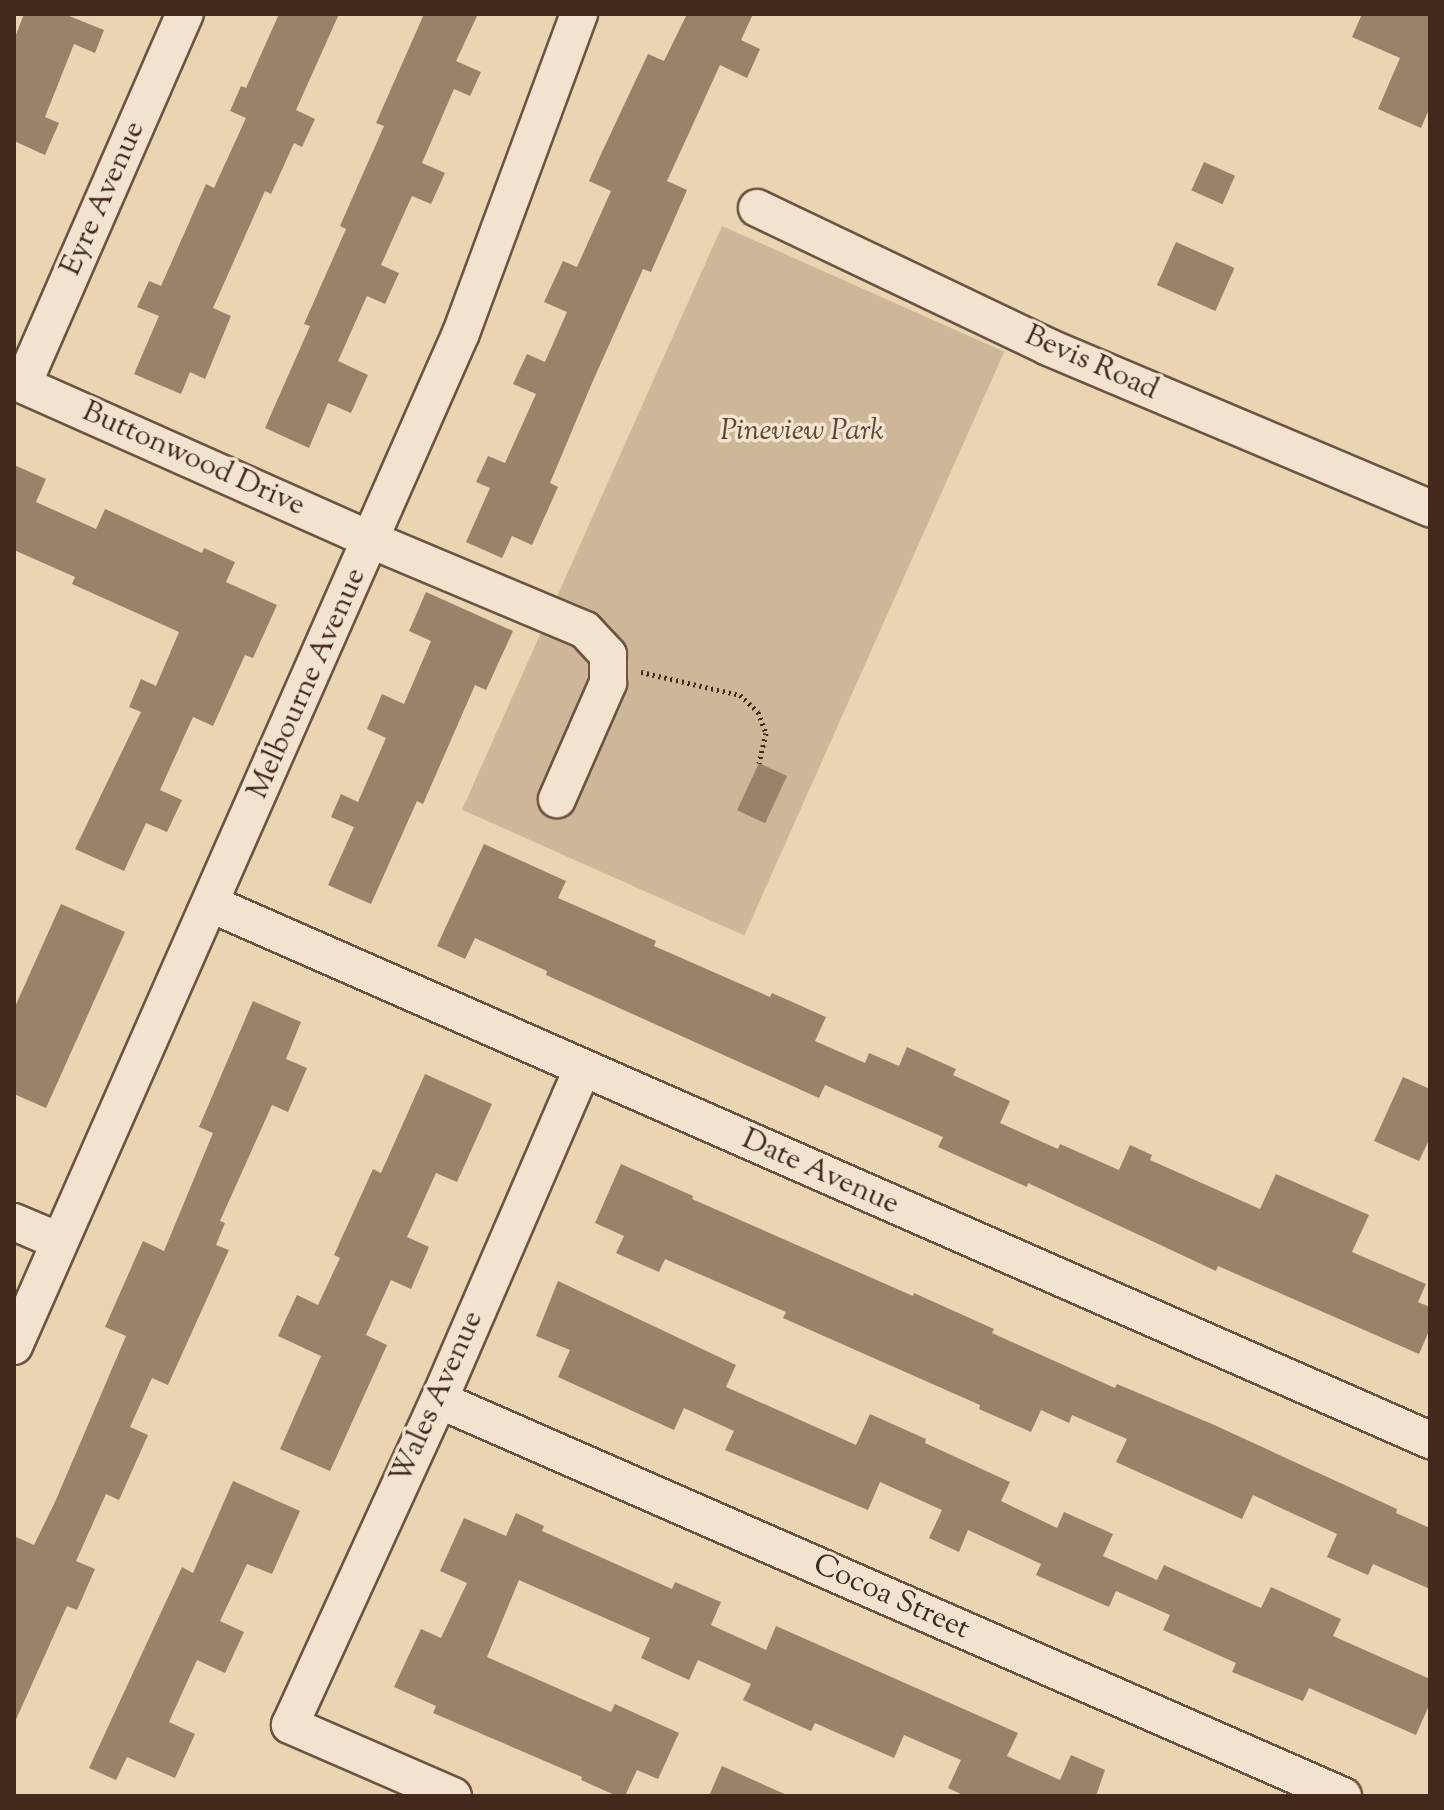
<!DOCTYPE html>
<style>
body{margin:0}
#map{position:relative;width:1444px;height:1810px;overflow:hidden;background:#ead4b2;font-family:"Sorts Mill Goudy",serif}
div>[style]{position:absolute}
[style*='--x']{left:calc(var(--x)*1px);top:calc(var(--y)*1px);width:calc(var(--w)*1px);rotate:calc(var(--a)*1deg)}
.green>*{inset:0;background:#ceb798;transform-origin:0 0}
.building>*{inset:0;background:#9a816a;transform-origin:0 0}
.path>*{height:5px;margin-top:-2.5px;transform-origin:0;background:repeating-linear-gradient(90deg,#43281c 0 2px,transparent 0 6px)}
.roads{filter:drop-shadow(2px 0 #6d5342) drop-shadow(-2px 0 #6d5342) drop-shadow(0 2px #6d5342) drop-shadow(0 -2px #6d5342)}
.minor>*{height:36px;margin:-18px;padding:0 18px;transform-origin:18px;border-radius:18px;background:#f1e3cd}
span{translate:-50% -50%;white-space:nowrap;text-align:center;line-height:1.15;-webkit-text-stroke:7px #f1e3cd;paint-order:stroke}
.street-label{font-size:30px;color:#43281c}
.park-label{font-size:30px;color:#5f4535;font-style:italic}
.frame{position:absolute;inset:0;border:16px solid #43281c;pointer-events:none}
</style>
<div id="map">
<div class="green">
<div style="left:722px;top:226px;width:309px;height:639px;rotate:24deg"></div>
</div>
<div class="building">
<div style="clip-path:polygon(24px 14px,64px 14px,104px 30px,95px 53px,74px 44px,45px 117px,59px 123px,45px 155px,14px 141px,14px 40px)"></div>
<div style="clip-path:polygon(279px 14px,339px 14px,296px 110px,315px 119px,302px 147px,294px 143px,271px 194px,265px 191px,213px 308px,231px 316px,205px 379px,190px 372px,181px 394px,134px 374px,159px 316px,137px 307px,149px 281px,161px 286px,206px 184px,214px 188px,246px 118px,230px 111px,241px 86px,246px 88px)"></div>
<div style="clip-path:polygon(424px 14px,478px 14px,456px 61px,481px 72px,470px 96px,454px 89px,422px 163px,445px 173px,431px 204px,412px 196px,381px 265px,399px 273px,385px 304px,367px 296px,338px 361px,368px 375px,351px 413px,328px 403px,309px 448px,265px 428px,310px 326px,304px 324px,346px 229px,340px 226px,384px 126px,376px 123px)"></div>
<div style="clip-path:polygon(687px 14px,753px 14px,741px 40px,760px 49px,747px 78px,720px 65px,667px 181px,687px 190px,651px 272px,643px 269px,592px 383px,550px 483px,558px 487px,532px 545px,512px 536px,502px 558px,466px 542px,490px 488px,476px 482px,488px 456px,505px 463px,536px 394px,513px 384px,527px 354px,545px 362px,567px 312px,544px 302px,563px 261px,577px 267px,611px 191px,589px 181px,602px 152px,648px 54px,664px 61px)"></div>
<div style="clip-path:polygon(1362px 14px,1430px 14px,1430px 107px,1421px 128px,1378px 109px,1400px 58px,1352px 37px)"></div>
<div style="left:1204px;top:162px;width:34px;height:31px;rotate:24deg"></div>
<div style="left:1176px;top:242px;width:64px;height:47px;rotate:24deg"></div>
<div style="clip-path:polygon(14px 465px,46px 479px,36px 502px,96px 529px,105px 509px,202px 553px,204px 548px,235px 562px,226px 582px,277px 605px,253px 658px,245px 655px,213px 726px,193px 717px,160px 790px,182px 800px,167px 832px,146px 823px,124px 871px,75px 849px,141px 712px,129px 707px,141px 679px,156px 686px,179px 632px,72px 584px,75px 577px,14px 550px)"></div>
<div style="clip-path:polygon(426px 592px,513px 631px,486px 690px,475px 685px,423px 804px,417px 801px,371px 904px,328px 885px,354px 827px,331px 817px,341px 794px,358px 802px,386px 738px,367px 729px,382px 694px,404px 704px,431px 641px,409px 631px)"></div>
<div style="left:759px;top:763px;width:31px;height:52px;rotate:25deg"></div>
<div style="clip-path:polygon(484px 844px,566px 881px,558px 898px,656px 941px,654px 946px,770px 997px,772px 993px,826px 1017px,815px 1041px,865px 1063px,869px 1053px,899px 1066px,907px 1047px,956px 1069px,953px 1075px,1010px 1101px,1000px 1123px,1058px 1149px,1060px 1144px,1119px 1170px,1130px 1145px,1152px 1155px,1150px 1160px,1260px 1209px,1276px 1174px,1369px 1215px,1352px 1252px,1426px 1284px,1418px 1302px,1430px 1307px,1430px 1329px,1419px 1354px,1218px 1266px,1216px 1271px,1028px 1183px,1027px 1187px,938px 1147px,943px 1137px,825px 1085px,819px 1098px,546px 975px,547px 971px,475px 938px,465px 959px,437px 946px)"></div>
<div style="clip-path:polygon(61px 904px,125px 932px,46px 1108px,14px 1094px,14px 1009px)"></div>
<div style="clip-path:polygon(253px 1001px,301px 1022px,286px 1059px,307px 1068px,288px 1112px,272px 1105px,220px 1221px,225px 1223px,216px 1245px,229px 1250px,168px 1385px,152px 1378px,130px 1427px,148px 1435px,119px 1500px,106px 1494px,76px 1561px,95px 1569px,77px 1610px,67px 1606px,14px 1724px,14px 1536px,34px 1545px,55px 1502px,126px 1336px,105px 1327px,143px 1241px,164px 1251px,213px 1133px,199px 1127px)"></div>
<div style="clip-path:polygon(425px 1074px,492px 1104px,457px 1182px,436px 1173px,407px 1237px,429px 1247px,411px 1289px,391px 1280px,366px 1335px,387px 1345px,330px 1471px,280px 1449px,321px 1356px,278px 1336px,297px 1295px,318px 1305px,340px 1258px,334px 1255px,373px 1169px,381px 1173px)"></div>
<div style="clip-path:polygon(1403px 1077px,1430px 1089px,1430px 1138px,1419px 1161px,1374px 1141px)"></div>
<div style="clip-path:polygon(621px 1164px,693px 1196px,692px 1199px,913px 1296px,914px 1293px,994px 1329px,992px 1333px,1115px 1388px,1117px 1384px,1212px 1424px,1397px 1509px,1396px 1513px,1430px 1528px,1430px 1589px,1373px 1564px,1368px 1575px,1327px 1557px,1337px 1534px,1253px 1495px,1242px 1519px,1116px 1462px,1127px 1439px,1072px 1415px,1069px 1423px,1041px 1410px,1031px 1432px,979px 1409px,980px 1405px,783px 1318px,786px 1312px,665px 1259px,659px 1272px,616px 1253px,624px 1236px,595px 1223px)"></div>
<div style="clip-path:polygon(558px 1281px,736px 1365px,726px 1387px,856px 1445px,870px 1414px,926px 1439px,925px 1443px,1010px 1482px,1001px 1501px,1057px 1528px,1064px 1512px,1113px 1534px,1103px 1556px,1157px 1580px,1164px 1565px,1261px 1608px,1271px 1587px,1341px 1619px,1333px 1636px,1430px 1679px,1430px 1703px,1416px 1735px,1309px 1688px,1303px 1701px,1232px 1672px,1236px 1663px,1163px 1630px,1170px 1615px,1116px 1591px,1109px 1607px,1036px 1575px,1041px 1564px,968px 1530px,959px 1552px,929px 1538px,942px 1510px,880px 1482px,868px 1510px,725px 1450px,734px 1431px,684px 1408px,674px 1430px,558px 1377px,570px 1350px,536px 1336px)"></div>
<div style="clip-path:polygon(233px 1481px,300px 1511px,272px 1574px,247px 1564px,220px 1621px,244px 1632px,225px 1673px,197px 1660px,169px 1722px,195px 1734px,175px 1778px,127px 1757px,116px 1780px,89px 1768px,182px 1567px,193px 1573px)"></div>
<div style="clip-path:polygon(516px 1513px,544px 1526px,542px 1531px,672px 1589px,675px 1582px,721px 1602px,711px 1625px,766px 1650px,776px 1626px,1018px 1733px,1007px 1756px,1060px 1780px,1071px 1755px,1105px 1770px,1096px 1796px,965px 1796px,948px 1788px,961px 1760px,904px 1735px,894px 1758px,815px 1723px,811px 1731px,743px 1700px,751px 1684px,698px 1660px,689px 1680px,641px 1658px,650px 1638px,519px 1580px,487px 1657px,611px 1712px,615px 1704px,679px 1733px,658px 1779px,637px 1770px,625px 1796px,617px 1796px,581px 1780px,582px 1777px,433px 1713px,436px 1706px,394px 1687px,421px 1629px,441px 1638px,467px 1583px,440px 1571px,464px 1518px,506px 1536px)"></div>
<div style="clip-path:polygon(722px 1766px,789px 1796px,709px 1796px)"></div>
</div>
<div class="path">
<div style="--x:641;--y:672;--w:102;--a:13.1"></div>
<div style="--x:740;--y:695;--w:25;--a:43"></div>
<div style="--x:758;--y:712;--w:22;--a:69"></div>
<div style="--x:766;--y:733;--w:31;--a:103"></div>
</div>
<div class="roads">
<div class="minor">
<div style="--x:757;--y:208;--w:322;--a:25.5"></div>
<div style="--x:1048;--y:347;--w:415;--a:22.9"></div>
<div style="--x:14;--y:381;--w:391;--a:24"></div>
<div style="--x:371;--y:540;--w:232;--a:22.8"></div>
<div style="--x:585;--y:630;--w:34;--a:47"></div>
<div style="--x:608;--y:655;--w:28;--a:90"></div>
<div style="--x:608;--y:683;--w:127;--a:113.7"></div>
<div style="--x:23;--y:384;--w:404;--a:-66.4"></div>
<div style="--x:211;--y:904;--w:1332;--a:23.74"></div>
<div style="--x:14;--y:1222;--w:49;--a:22.9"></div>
<div style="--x:14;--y:1346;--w:1107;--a:-66.19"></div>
<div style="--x:461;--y:333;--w:340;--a:-69.7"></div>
<div style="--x:439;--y:1400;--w:987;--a:23.66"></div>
<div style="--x:453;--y:1796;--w:178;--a:-156.5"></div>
<div style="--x:290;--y:1725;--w:358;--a:-65.4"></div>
<div style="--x:439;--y:1400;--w:361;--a:-66.6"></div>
</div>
</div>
<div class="street-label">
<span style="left:104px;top:199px;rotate:-66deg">Eyre Avenue</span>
<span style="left:1091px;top:364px;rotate:24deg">Bevis Road</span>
<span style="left:193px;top:460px;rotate:24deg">Buttonwood Drive</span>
<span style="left:308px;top:684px;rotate:-66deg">Melbourne Avenue</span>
<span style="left:820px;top:1173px;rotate:24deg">Date Avenue</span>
<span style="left:438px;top:1398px;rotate:-66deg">Wales Avenue</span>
<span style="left:891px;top:1598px;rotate:24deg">Cocoa Street</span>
</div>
<div class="park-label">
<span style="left:802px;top:432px">Pineview Park</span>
</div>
<div class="frame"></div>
</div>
